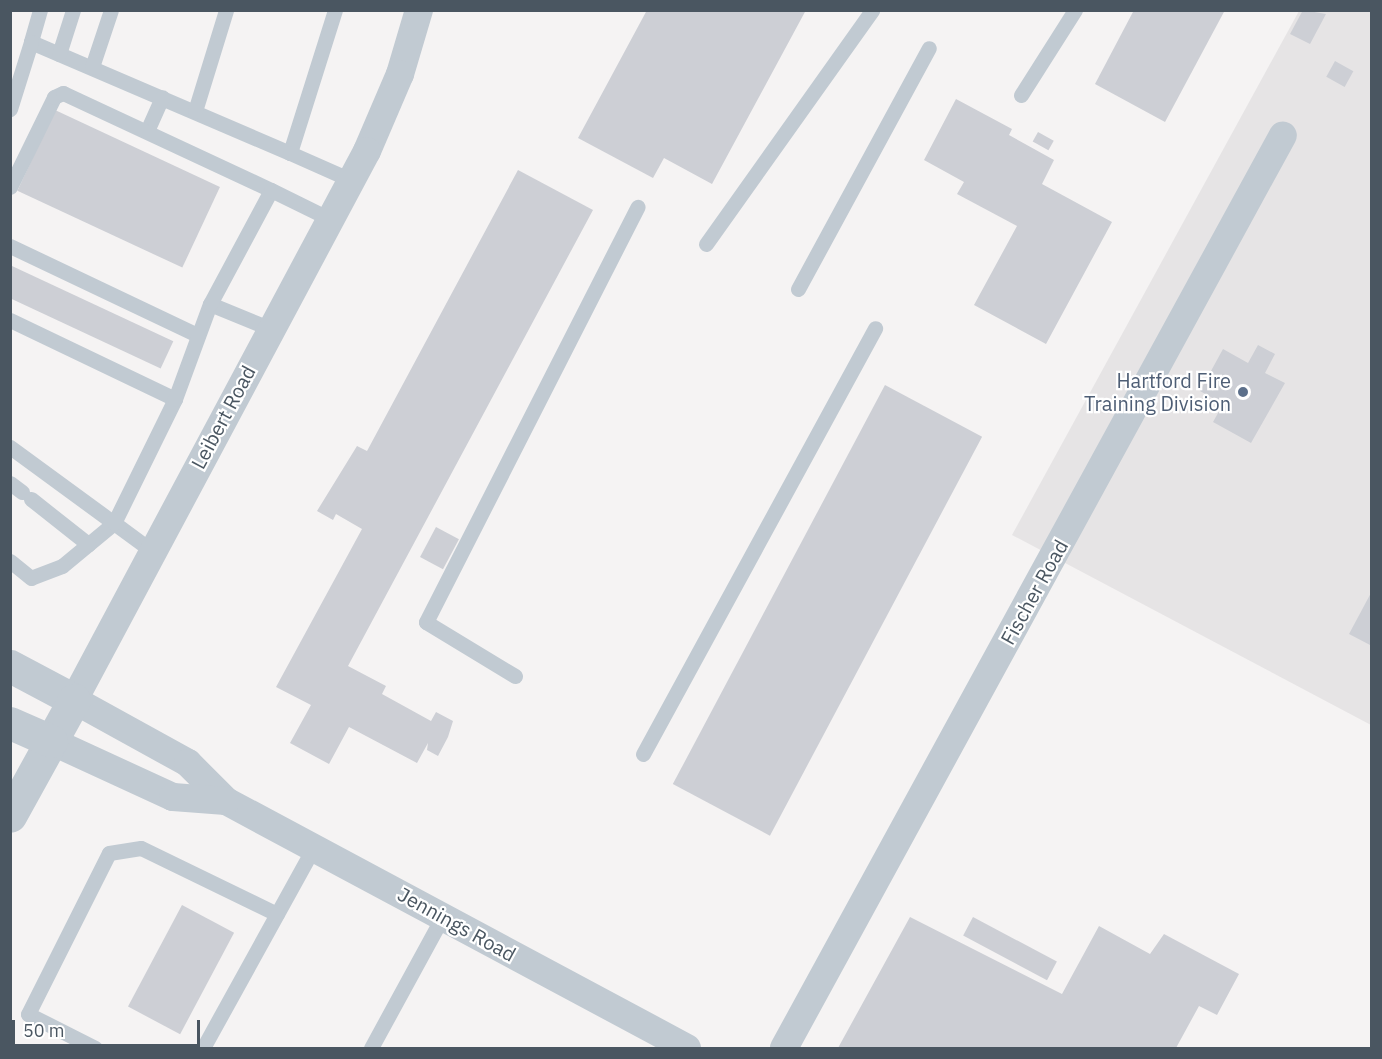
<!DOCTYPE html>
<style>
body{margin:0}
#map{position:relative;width:1382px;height:1059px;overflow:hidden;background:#f5f3f3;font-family:"IBM Plex Sans",sans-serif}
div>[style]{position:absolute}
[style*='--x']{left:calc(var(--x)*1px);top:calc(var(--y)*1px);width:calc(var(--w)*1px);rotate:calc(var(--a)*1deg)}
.education>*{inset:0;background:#e6e4e5}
.building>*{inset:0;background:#cdcfd5;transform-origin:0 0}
.service>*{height:15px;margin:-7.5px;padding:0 7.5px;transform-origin:7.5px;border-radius:7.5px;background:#c1cad2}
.minor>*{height:28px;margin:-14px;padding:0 14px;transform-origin:14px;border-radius:14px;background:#c1cad2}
.tertiary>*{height:33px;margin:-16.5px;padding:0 16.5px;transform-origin:16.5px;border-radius:16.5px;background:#c1cad2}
.dots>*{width:16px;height:16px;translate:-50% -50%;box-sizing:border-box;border:3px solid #fff;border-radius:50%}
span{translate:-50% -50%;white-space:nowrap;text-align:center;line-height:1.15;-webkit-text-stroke:4.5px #fff;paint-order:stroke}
.service-label{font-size:20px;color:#4e5e75}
.right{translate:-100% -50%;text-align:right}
.street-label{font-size:20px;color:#4a5661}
.frame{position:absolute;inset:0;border:12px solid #4a5661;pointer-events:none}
.scale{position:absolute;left:12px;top:1020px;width:188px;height:27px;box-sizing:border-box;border:3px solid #4a5661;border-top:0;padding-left:8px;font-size:18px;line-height:21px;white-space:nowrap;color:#4a5661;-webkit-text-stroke:4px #fff;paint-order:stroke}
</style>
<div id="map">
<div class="education">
<div style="clip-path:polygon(1299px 11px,1371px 11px,1371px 725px,1012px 535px)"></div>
</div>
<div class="building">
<div style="clip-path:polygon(647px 10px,806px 10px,712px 184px,664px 158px,653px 178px,578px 138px)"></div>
<div style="clip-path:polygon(1134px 10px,1225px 10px,1165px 122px,1095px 84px)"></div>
<div style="clip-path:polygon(1303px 10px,1326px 14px,1310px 44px,1290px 34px)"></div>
<div style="left:1335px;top:61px;width:21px;height:18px;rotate:29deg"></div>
<div style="clip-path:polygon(956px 99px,1012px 129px,1009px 135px,1054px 160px,1042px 184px,1112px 222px,1046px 344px,974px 305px,1017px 226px,957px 194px,964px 182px,924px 160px)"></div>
<div style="left:55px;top:110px;width:182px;height:89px;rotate:25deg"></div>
<div style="left:1038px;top:132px;width:18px;height:11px;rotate:29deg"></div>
<div style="clip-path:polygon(518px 170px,593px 210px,348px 666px,386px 686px,382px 694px,431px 721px,436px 712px,453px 721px,448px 737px,438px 756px,427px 750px,428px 743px,417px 763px,349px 727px,329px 764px,290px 743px,311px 705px,276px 687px,362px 529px,336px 514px,333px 520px,317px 511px,357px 446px,367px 451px)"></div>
<div style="left:12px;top:266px;width:178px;height:30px;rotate:25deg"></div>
<div style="clip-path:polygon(1258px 345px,1275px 354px,1265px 373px,1285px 383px,1251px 443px,1213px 422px,1223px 404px,1200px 391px,1223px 349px,1248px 363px)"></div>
<div style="left:885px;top:385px;width:110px;height:452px;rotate:28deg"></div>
<div style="left:436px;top:527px;width:26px;height:34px;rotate:28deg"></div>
<div style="clip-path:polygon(1372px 591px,1372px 646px,1349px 634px)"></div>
<div style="left:182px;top:905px;width:59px;height:115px;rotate:28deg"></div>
<div style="clip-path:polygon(910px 917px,1062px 994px,1099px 926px,1150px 954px,1164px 934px,1239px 974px,1217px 1015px,1199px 1006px,1176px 1048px,838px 1048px)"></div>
<div style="left:973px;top:917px;width:95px;height:21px;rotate:28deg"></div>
</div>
<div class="service">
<div style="--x:40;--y:10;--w:33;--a:106"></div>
<div style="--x:31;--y:42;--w:282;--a:23.2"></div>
<div style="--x:335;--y:10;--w:150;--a:107.5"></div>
<div style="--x:290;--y:153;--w:67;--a:23.9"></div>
<div style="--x:59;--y:54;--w:46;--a:-72.3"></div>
<div style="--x:92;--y:67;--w:60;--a:-71.6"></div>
<div style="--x:1021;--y:95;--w:101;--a:-57.6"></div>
<div style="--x:10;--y:109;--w:70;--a:-72.6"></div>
<div style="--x:195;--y:111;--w:106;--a:-72.9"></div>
<div style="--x:147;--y:131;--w:37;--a:-66"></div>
<div style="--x:10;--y:187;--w:100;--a:-63.9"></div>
<div style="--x:54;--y:97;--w:10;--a:-24"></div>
<div style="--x:63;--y:93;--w:230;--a:25"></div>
<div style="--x:706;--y:244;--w:287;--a:-54.6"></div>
<div style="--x:10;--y:246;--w:205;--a:25.4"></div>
<div style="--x:798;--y:289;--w:274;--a:-61.5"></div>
<div style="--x:210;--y:304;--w:66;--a:22.3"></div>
<div style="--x:10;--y:320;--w:183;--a:25.6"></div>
<div style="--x:10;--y:447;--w:129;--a:36.2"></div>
<div style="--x:114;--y:523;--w:67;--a:140.4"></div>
<div style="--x:62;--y:566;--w:33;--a:159"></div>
<div style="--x:31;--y:578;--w:27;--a:-141"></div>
<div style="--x:10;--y:483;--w:15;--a:37"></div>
<div style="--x:31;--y:499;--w:73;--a:38.3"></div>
<div style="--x:152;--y:551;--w:47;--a:-143.6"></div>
<div style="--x:114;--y:523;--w:138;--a:-63.8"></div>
<div style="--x:175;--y:399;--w:101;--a:-69.8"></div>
<div style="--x:210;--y:304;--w:129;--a:-61.8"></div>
<div style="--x:271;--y:190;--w:66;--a:26.2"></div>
<div style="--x:515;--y:676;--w:104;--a:-148.8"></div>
<div style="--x:426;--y:622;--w:466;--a:-63"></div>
<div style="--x:643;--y:754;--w:485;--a:-61.4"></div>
<div style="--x:95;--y:1048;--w:75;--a:-153.1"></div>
<div style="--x:28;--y:1014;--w:180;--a:-63.3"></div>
<div style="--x:109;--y:853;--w:32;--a:-9"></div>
<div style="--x:141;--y:848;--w:151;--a:25.9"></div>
<div style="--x:203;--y:1048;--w:230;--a:-61.1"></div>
<div style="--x:371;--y:1048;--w:150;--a:-61.4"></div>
</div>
<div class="minor">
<div style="--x:419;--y:10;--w:67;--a:106.5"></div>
<div style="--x:400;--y:74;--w:84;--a:113.2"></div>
<div style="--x:367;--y:151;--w:622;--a:118.09"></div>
<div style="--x:74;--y:700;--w:130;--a:28.9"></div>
<div style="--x:188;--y:763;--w:54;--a:45"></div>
<div style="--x:226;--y:801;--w:523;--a:28.18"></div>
<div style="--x:51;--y:741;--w:134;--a:24.7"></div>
<div style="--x:173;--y:797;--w:53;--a:4.3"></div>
<div style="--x:784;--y:1048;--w:1040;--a:-61.34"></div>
</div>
<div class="tertiary">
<div style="--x:10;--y:666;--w:72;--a:28"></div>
<div style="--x:74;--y:700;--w:132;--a:118.9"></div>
<div style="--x:10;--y:723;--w:45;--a:23.7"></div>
</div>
<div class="dots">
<div style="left:1243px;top:392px;background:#5c6f8a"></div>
</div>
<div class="service-label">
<span class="right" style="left:1231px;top:392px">Hartford Fire<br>Training Division</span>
</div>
<div class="street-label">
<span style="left:223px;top:417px;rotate:-62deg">Leibert Road</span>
<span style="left:1034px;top:592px;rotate:-61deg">Fischer Road</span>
<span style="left:457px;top:924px;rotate:29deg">Jennings Road</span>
</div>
<div class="frame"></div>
<div class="scale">50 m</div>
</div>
